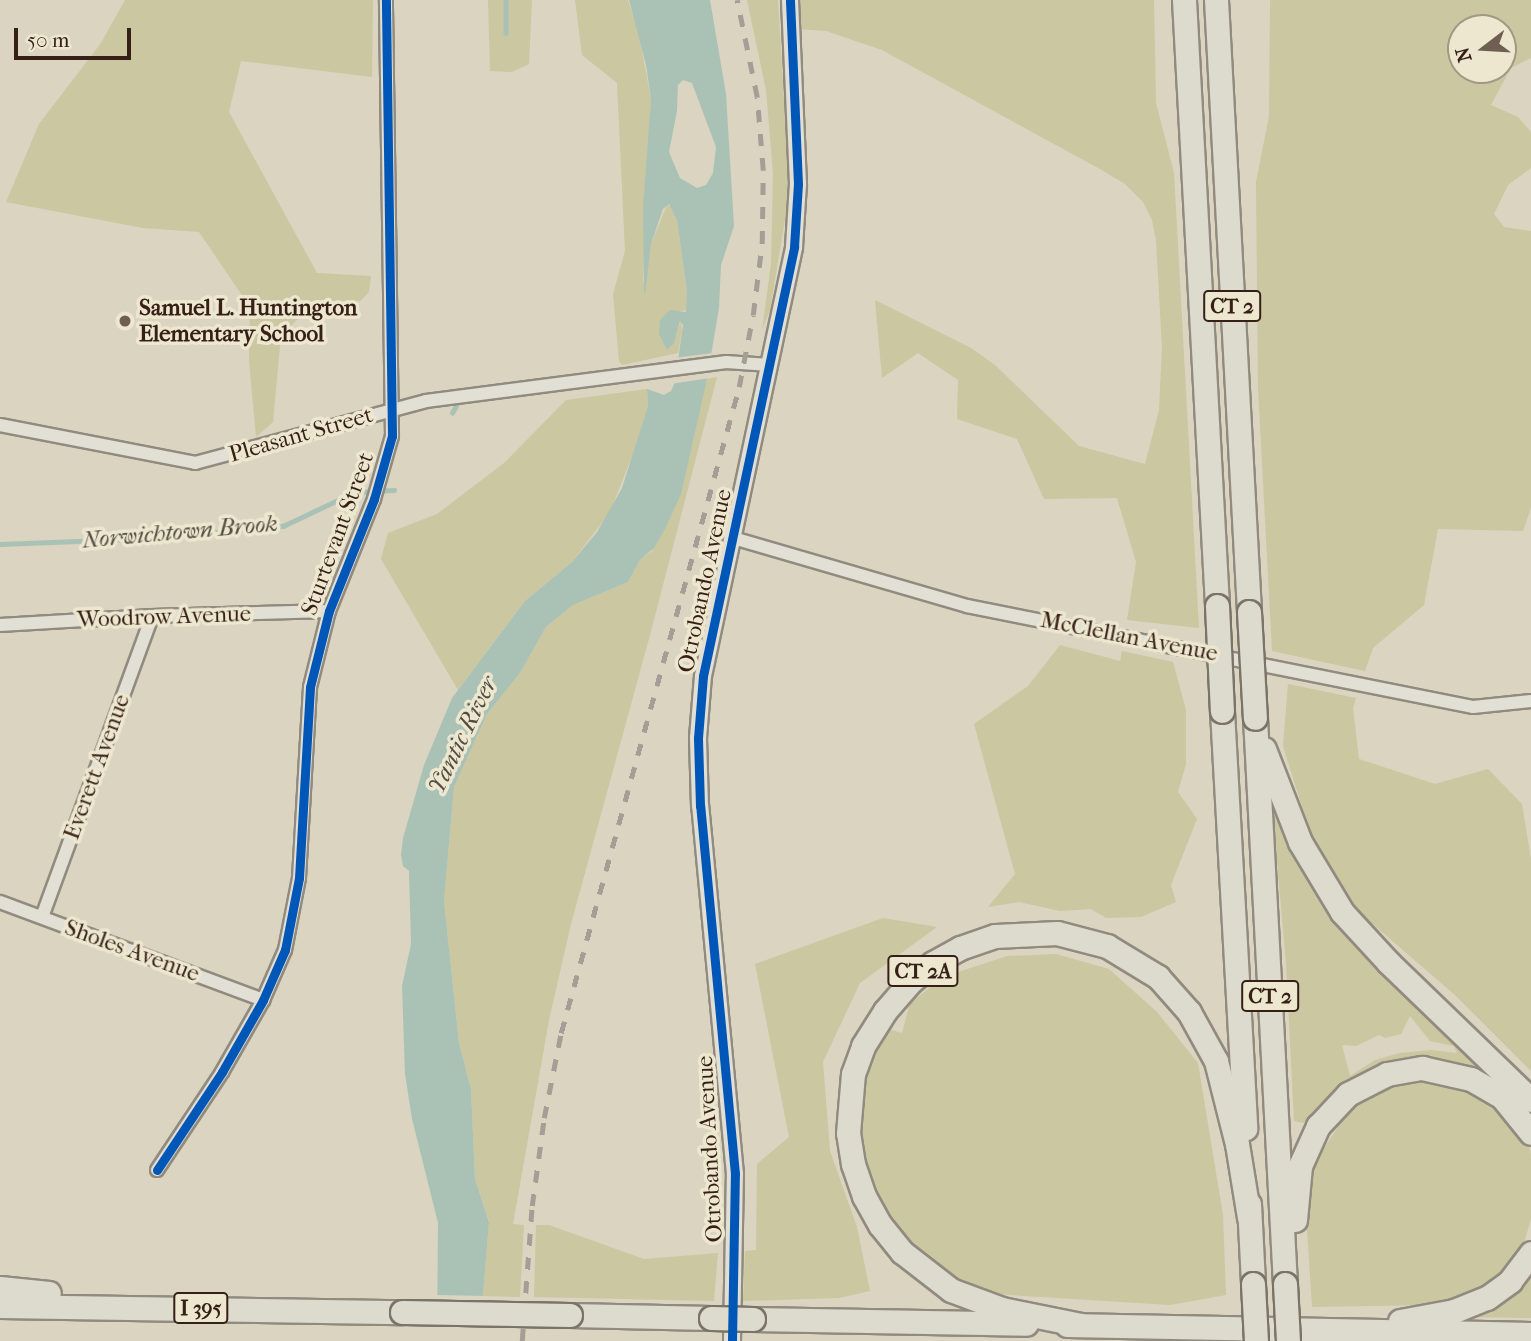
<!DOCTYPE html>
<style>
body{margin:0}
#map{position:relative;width:1531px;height:1341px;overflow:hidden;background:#dad4c0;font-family:"IM FELL French Canon",serif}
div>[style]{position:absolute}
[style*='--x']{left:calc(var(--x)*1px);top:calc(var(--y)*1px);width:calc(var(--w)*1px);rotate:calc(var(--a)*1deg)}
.green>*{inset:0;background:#cac7a1}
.water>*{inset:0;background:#aac2b5}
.pier>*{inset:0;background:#dad4c0;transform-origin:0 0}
.stream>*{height:4.5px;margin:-2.25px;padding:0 2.25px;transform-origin:2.25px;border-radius:2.25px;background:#aac2b5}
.roads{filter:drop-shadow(2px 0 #918b7f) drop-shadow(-2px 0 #918b7f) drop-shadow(0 2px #918b7f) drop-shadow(0 -2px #918b7f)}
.minor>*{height:12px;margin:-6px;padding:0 6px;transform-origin:6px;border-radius:6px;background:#e2dfd5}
.tertiary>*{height:16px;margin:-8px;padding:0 8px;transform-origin:8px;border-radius:8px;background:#e2dfd5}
.motorway>*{height:23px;margin:-11.5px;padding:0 11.5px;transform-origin:11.5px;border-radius:11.5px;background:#dddace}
.rail>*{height:4.5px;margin-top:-2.25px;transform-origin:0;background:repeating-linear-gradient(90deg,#a49e96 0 12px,transparent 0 24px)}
.bridges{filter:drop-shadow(2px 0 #7a7368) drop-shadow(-2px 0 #7a7368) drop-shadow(0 2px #7a7368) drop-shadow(0 -2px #7a7368)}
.motorway-bridge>*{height:23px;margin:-11.5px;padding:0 11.5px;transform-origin:11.5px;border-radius:11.5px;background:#dddace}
.cycleway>*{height:9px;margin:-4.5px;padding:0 4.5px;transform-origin:4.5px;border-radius:4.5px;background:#0057b8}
.dots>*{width:19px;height:19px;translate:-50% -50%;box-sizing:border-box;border:4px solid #ede7cf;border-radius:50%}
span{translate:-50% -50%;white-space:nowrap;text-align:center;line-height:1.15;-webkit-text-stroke:7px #ede7cf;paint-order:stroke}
.shield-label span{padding:2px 5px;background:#ede7cf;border:2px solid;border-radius:5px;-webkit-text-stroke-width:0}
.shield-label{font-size:21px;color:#361f16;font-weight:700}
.poi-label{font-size:23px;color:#361f16;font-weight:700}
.left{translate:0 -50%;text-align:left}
.street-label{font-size:23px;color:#361f16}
.water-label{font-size:24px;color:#524e44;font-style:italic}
.north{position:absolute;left:1447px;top:14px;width:70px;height:70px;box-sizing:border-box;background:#ede7cf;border:2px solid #a49785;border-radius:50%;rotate:253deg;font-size:19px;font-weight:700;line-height:28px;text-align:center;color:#361f16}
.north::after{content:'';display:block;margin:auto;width:24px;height:32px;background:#6f5e52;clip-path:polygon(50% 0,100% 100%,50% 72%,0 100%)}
.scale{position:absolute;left:14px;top:28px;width:117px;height:32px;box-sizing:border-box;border:4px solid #361f16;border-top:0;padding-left:9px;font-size:21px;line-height:24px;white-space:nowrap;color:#361f16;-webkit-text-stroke:5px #ede7cf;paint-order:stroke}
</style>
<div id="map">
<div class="green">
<div style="clip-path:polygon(125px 0,373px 0,372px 77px,241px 61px,229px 112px,317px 273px,371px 276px,369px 292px,360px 301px,339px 303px,302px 315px,281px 335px,273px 422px,256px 437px,249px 360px,250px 307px,199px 232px,143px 228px,6px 202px,39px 124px,101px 43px)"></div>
<div style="clip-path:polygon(488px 0,532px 0,529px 64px,512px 72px,490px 71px)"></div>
<div style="clip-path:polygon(575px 0,628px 0,639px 35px,651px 99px,643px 280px,645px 288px,651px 244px,667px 205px,673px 207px,677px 220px,687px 291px,687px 310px,676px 312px,676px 336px,681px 320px,682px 331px,678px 353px,622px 365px,619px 361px,613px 294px,625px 251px,617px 83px,582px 55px)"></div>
<div style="clip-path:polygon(747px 0,778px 0,788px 165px,787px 207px,770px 310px,762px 330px,771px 264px,773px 173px,766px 90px)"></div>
<div style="clip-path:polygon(794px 0,1154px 0,1156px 103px,1174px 173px,1199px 628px,1127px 620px,1136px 562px,1117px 498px,1044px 499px,1017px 439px,957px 419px,958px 380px,918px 353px,882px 378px,875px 300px,971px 348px,995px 365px,1079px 446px,1145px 464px,1159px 410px,1162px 348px,1156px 240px,1152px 220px,1143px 202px,1125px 184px,1100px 169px,882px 50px,826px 31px,798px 29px)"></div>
<div style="clip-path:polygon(evenodd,1270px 0,1531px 0,1531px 58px,1511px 68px,1491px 105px,1518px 117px,1531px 132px,1531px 168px,1508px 185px,1494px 214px,1504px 227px,1531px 231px,1531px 508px,1523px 531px,1438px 529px,1424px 605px,1373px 648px,1365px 671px,1272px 651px,1258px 388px,1256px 182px,1269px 116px,1270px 0,1461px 28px,1503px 28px,1503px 70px,1461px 70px,1461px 28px)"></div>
<div style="clip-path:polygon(717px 377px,650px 635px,571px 924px,549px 1020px,513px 1224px,524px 1225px,520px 1297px,483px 1296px,489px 1221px,475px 1179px,471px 1089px,459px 1043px,444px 901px,454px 787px,487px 714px,520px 673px,546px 627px,573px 605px,628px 582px,640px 560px,652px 551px,707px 379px)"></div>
<div style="clip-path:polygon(647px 389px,648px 406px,635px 449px,610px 512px,572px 562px,525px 601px,458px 690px,381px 559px,388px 533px,437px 514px,504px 463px,566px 400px)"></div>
<div style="clip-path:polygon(1060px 645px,1120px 661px,1122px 651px,1173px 662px,1186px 710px,1186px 764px,1178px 792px,1197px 819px,1171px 885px,1176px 902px,1141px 917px,1106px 918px,1091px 909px,1060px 911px,1019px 902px,988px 907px,1015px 874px,974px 724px,1028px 686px)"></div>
<div style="clip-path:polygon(1288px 684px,1356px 698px,1353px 708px,1359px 759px,1435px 784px,1488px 769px,1522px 804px,1531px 859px,1531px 1071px,1456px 996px,1360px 913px,1313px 842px,1283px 746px)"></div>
<div style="clip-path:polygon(evenodd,1281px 810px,1309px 880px,1341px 925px,1494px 1077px,1490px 1079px,1441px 1060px,1393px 1063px,1351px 1082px,1320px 1104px,1304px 1123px,1294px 1121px,1286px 963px,1273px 816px,1281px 810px,1410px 1016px,1430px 1041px,1454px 1046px,1457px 1053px,1431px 1050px,1400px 1053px,1375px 1060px,1350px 1076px,1342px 1045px,1356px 1046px,1379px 1035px,1385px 1038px,1401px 1034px,1410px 1016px)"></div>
<div style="clip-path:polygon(883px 918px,937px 927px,860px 983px,823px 1062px,830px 1151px,857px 1227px,870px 1291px,839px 1298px,743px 1301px,745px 1251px,756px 1250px,757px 1164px,789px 1137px,755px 964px)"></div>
<div style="clip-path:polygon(1056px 954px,1109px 969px,1157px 1012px,1198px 1063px,1223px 1215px,1226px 1295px,1170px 1305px,994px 1294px,952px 1278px,920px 1257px,875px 1198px,862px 1164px,856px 1127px,859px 1087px,867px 1063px,885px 1028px,902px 1033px,910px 1003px,943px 977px,1007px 956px)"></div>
<div style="clip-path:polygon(1418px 1080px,1452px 1083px,1488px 1096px,1510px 1115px,1529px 1145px,1531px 1156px,1531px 1219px,1523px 1246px,1499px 1277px,1463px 1297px,1429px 1305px,1312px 1307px,1306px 1213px,1312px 1167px,1348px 1111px,1380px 1089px)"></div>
<div style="clip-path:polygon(536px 1225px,549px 1225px,644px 1259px,718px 1253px,714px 1301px,534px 1297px)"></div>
<div style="clip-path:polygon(1531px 1271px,1531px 1318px,1477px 1317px,1480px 1310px)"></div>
</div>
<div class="water">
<div style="clip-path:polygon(evenodd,629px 0,710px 0,726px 94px,734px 226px,721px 265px,719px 308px,707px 379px,681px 494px,666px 527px,654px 548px,640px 560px,628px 582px,573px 605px,546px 627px,520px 673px,487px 714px,454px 787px,444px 901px,459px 1043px,471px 1089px,475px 1179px,489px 1222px,482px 1307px,437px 1341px,438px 1223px,412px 1119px,405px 1074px,402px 986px,411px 944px,409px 871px,403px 866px,401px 855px,403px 838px,424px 765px,452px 698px,525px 601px,572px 562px,597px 532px,622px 488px,648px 406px,647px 389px,664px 395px,671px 391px,675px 382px,683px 325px,680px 321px,674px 343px,667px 350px,659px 334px,660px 320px,670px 310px,686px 312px,687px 291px,677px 220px,669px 204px,663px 209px,651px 244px,645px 295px,644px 290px,643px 208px,651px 99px,646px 65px,629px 0,683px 80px,692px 83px,716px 147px,713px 173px,706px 185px,697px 188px,680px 178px,669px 152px,677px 111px,678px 85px,683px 80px)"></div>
</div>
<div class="pier">
<div style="clip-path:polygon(713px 353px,710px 378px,670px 384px,674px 358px)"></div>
<div style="left:435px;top:1295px;width:51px;height:46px;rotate:1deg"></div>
</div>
<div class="stream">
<div style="--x:506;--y:0;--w:33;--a:90"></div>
<div style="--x:452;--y:413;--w:8;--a:-60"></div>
<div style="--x:0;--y:544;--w:155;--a:-2.2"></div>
<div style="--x:155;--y:538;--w:129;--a:-5.4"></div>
<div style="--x:283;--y:526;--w:80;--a:-25.3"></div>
<div style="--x:355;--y:492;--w:39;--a:-3"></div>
</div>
<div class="roads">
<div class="minor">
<div style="--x:0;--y:425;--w:199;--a:11"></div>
<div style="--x:195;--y:463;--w:239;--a:-15"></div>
<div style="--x:426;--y:401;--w:303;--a:-7.4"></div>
<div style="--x:726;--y:362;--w:44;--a:3.9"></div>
<div style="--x:733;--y:538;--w:244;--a:16.2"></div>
<div style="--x:967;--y:606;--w:516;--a:11.29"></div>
<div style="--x:1473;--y:707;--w:58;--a:-5.9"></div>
<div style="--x:0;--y:625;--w:152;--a:-3.4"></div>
<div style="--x:152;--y:616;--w:177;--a:-1.6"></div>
<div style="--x:0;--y:902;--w:281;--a:20.4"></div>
<div style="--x:42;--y:917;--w:320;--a:-69.9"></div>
<div style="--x:157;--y:1170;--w:118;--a:-56.4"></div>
<div style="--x:222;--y:1072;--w:83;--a:-60.3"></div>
<div style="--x:263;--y:1000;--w:55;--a:-66.3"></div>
<div style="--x:285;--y:950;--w:73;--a:-79"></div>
<div style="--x:299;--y:878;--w:191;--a:-86.7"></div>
<div style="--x:310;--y:687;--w:78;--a:-76"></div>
<div style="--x:329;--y:611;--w:121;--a:-68.1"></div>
<div style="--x:374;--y:499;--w:66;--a:-74.1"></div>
<div style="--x:392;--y:436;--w:436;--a:-90.8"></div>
</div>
<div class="tertiary">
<div style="--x:732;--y:1341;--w:167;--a:-89"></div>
<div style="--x:735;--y:1174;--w:370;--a:-95.4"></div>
<div style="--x:700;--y:806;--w:68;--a:-91.7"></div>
<div style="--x:698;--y:738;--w:62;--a:-85.4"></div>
<div style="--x:703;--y:676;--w:439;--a:-78"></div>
<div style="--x:794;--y:247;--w:63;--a:-86.4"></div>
<div style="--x:798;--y:184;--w:184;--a:-92.5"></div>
</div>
<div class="motorway">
<div style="--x:1184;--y:0;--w:607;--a:86.88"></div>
<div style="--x:1216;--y:0;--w:613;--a:86.91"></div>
<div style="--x:1222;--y:711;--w:418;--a:86.8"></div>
<div style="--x:1255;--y:718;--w:567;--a:86.97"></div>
<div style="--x:1264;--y:749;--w:100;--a:68.8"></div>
<div style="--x:1300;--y:842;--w:82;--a:59"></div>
<div style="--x:1342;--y:912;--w:69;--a:47.3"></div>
<div style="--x:1389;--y:963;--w:197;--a:44"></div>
<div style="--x:1249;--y:1204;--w:80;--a:87.1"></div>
<div style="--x:1295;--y:1220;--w:54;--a:-84.7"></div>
<div style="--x:1300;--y:1166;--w:44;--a:-65.8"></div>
<div style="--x:1318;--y:1126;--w:44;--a:-46.8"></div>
<div style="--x:1348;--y:1094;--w:44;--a:-27.1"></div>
<div style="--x:1387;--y:1074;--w:36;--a:-10"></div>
<div style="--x:1422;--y:1068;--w:50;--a:12.7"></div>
<div style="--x:1471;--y:1079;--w:36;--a:30"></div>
<div style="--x:1502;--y:1097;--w:46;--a:51.1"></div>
<div style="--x:0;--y:1288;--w:49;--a:5.8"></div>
<div style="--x:0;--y:1306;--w:402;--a:0.9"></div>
<div style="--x:570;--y:1315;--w:141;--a:1.2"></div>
<div style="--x:753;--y:1319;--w:273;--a:1"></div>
<div style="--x:1400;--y:1321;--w:55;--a:-10.5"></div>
<div style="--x:1454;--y:1311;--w:35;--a:-22"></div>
<div style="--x:1487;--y:1298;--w:29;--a:-36"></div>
<div style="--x:1510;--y:1281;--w:35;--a:-53"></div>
<div style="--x:1067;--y:1325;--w:464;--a:1.1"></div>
<div style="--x:1081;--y:1325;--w:81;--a:-168.6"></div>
<div style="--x:1002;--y:1309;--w:54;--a:-159.6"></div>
<div style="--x:951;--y:1290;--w:62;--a:-142.2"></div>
<div style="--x:902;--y:1252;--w:35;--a:-129"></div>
<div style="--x:880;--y:1225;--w:33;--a:-119"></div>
<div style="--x:864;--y:1196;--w:34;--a:-109"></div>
<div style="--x:853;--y:1164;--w:31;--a:-99"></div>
<div style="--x:848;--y:1133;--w:59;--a:-85.2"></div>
<div style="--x:853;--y:1074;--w:30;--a:-70"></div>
<div style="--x:863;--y:1046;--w:41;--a:-57.8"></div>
<div style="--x:885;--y:1011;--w:37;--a:-49"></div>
<div style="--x:909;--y:983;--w:31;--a:-40"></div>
<div style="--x:933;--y:963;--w:31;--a:-29"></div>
<div style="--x:960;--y:948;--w:37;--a:-19"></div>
<div style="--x:995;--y:936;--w:62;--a:-2.8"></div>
<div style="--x:1057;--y:933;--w:52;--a:14.6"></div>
<div style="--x:1107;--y:946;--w:60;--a:31.3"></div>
<div style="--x:1158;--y:977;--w:47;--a:48.5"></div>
<div style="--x:1189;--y:1012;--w:56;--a:61.1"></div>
<div style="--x:1216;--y:1061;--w:86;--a:75.8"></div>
<div style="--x:1237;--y:1144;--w:74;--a:80.7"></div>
</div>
</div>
<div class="rail">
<div style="--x:522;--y:1341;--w:135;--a:-85.8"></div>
<div style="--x:532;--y:1206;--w:89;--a:-82.2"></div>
<div style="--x:544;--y:1118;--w:87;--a:-78.7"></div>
<div style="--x:561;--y:1033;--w:670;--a:-74.59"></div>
<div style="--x:739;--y:387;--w:73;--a:-79"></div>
<div style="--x:753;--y:315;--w:73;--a:-82.9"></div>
<div style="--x:762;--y:243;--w:73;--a:-89.2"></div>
<div style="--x:763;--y:170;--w:73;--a:-94.7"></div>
<div style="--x:757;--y:97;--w:99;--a:-101.7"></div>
</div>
<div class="bridges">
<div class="motorway-bridge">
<div style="--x:1217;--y:606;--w:105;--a:87.3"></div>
<div style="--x:1249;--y:612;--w:106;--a:86.8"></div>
<div style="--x:1253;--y:1284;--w:57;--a:87"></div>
<div style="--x:1285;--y:1284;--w:57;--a:87"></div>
<div style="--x:402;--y:1312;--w:168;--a:1"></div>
<div style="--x:711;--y:1318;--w:42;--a:1.4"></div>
</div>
</div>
<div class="cycleway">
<div style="--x:157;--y:1170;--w:118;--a:-56.4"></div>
<div style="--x:222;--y:1072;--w:83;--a:-60.3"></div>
<div style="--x:263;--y:1000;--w:55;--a:-66.3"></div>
<div style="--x:285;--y:950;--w:73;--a:-79"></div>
<div style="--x:299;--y:878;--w:191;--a:-86.7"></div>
<div style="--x:310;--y:687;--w:78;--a:-76"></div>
<div style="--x:329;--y:611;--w:121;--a:-68.1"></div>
<div style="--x:374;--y:499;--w:66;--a:-74.1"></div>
<div style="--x:392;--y:436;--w:436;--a:-90.8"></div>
<div style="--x:732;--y:1341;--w:167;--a:-89"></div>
<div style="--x:735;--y:1174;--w:370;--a:-95.4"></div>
<div style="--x:700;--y:806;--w:68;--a:-91.7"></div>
<div style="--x:698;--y:738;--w:62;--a:-85.4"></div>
<div style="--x:703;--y:676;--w:439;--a:-78"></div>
<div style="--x:794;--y:247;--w:63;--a:-86.4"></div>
<div style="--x:798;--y:184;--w:184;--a:-92.5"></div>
</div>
<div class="dots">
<div style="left:125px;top:321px;background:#6f5e52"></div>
</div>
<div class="shield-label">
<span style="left:1232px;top:306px">CT 2</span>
<span style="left:923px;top:971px">CT 2A</span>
<span style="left:1270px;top:996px">CT 2</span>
<span style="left:201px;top:1308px">I 395</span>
</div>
<div class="poi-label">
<span class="left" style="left:139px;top:321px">Samuel L. Huntington<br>Elementary School</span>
</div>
<div class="street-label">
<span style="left:301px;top:435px;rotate:-16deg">Pleasant Street</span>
<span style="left:338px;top:534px;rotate:-70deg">Sturtevant Street</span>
<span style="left:705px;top:581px;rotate:-78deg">Otrobando Avenue</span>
<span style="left:164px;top:617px;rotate:-2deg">Woodrow Avenue</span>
<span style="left:1129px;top:637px;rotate:11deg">McClellan Avenue</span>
<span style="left:97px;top:767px;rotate:-70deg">Everett Avenue</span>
<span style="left:132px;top:951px;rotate:20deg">Sholes Avenue</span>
<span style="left:710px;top:1149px;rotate:-93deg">Otrobando Avenue</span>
</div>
<div class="water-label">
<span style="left:180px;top:532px;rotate:-5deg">Norwichtown Brook</span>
<span style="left:463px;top:735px;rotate:-64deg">Yantic River</span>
</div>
<div class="north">N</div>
<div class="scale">50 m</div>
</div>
